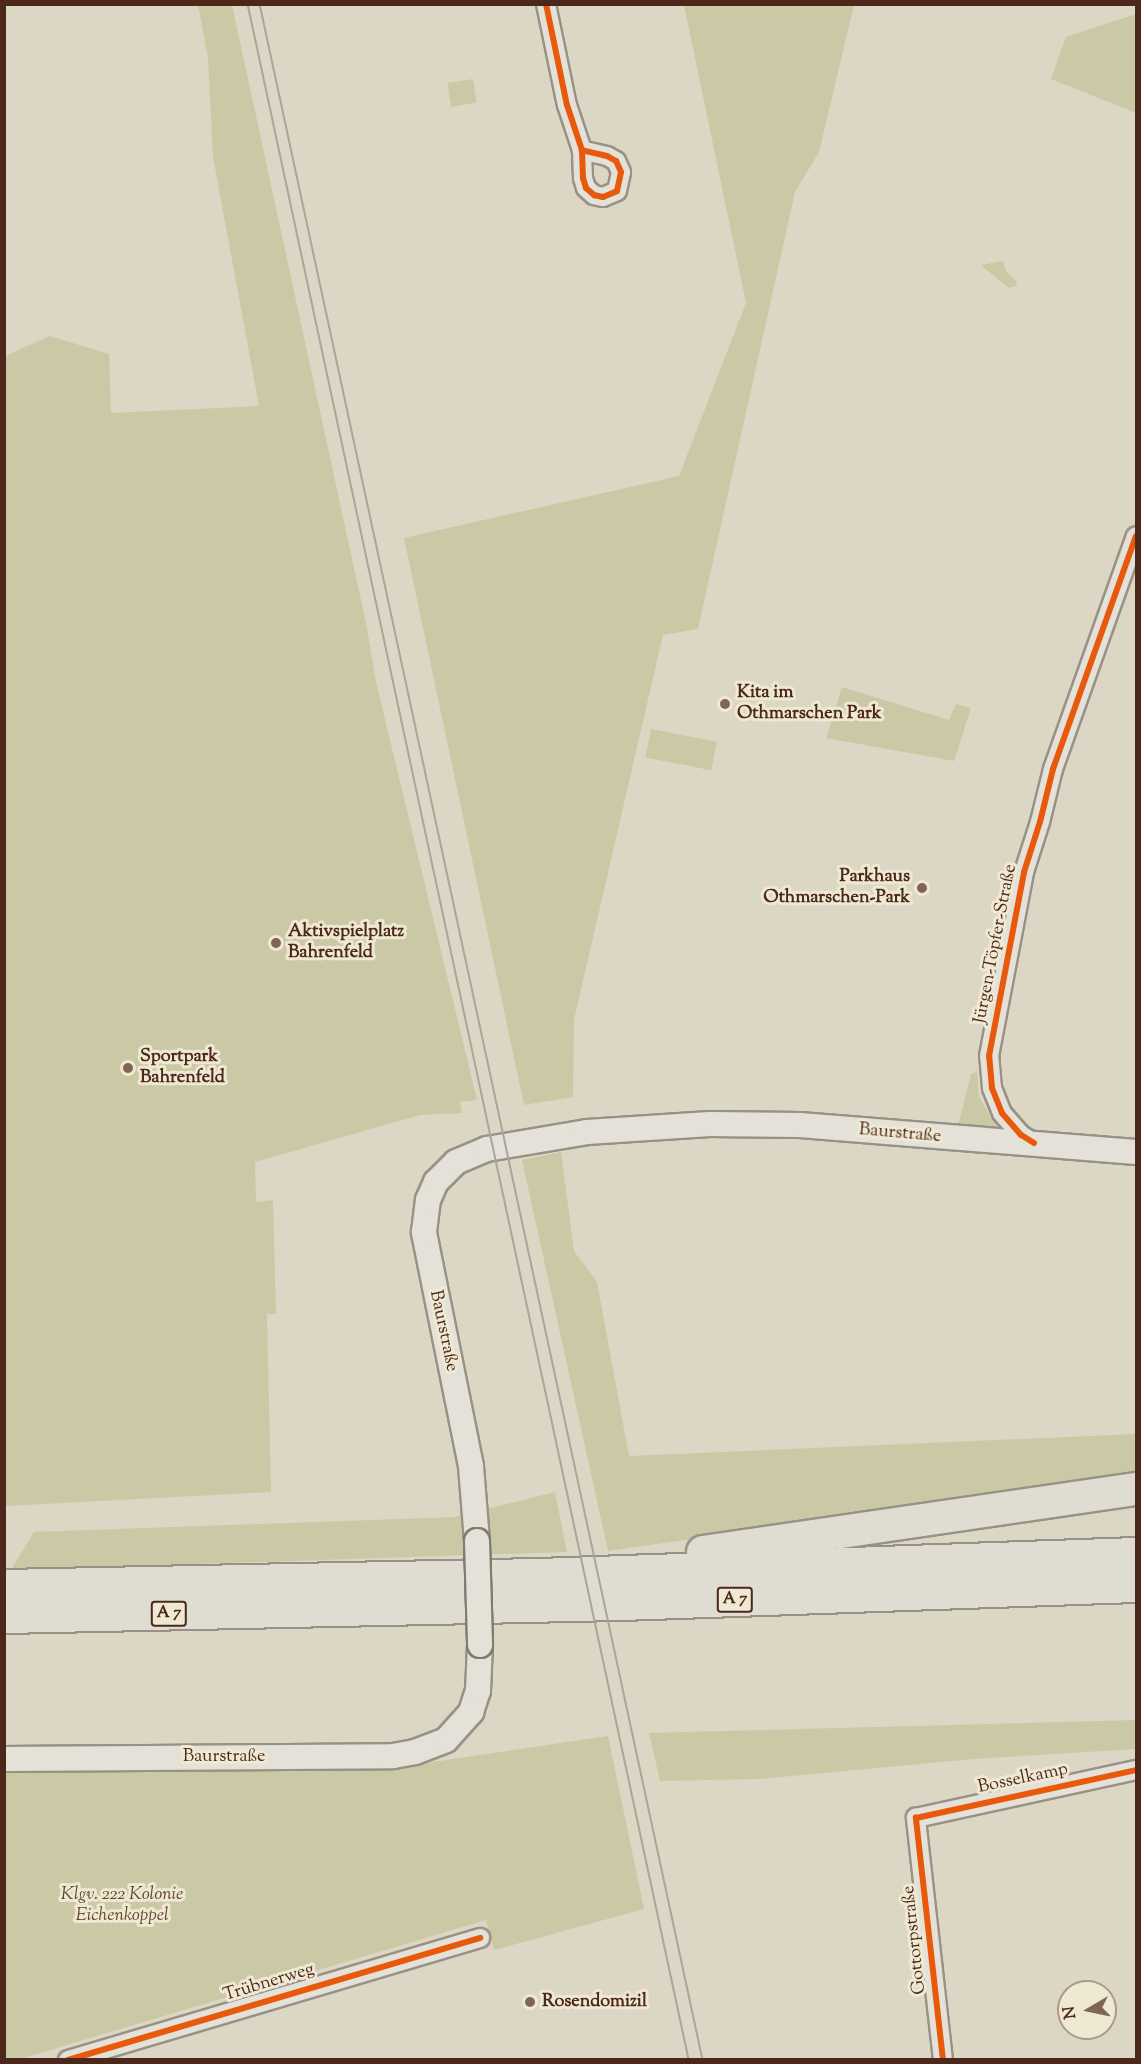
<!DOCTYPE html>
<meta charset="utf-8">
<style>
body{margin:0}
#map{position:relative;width:1141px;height:2064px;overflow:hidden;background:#dcd6c4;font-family:"Sorts Mill Goudy",serif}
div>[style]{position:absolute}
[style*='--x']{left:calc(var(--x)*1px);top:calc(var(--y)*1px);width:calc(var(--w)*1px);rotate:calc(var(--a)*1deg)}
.green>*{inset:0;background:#cbc9a5;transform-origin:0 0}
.roads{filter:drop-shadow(2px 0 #999185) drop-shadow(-2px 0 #999185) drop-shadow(0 2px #999185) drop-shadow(0 -2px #999185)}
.street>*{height:18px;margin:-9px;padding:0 9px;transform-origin:9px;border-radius:9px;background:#e4e1d8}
.secondary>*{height:24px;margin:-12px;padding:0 12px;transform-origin:12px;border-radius:12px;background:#e4e1d8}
.highway>*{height:32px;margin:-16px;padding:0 16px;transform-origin:16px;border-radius:16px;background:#dfdcd2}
.tram>*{height:1.5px;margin:-0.75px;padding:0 0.75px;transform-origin:0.75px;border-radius:0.75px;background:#aaa49b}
.bridges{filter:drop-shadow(2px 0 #837a6f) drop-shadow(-2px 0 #837a6f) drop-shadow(0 2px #837a6f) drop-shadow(0 -2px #837a6f)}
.secondary-bridge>*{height:24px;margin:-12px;padding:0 12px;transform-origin:12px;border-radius:12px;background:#e4e1d8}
.cycleway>*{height:6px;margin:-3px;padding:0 3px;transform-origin:3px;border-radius:3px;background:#e8590c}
.dots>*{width:16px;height:16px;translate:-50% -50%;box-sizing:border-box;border:3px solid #efe8d2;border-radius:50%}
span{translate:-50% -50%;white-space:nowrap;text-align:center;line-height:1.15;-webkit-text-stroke:6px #efe8d2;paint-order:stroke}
.shield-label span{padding:2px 4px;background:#efe8d2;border:2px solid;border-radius:4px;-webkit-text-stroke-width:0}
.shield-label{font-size:16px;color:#4b2819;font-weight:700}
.poi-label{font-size:18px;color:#4b2819;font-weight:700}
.left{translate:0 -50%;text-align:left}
.right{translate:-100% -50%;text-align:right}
.street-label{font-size:18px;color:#4b2819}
.park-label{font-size:18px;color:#624630;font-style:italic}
.frame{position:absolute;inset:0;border:6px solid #4b2819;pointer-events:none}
.north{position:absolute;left:1057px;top:1980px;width:60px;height:60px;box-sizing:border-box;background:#efe8d2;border:2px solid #ad9b88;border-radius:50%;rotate:261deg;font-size:16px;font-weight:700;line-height:24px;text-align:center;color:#4b2819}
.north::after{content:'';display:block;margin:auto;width:21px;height:27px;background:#7e6555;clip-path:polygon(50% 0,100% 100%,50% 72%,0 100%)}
</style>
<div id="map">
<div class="green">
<div style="clip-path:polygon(198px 5px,232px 5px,367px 628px,376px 682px,477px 1100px,460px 1102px,462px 1113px,420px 1115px,255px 1162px,256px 1202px,273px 1200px,276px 1314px,267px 1314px,271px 1492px,5px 1506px,5px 356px,50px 336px,109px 354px,111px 413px,259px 406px,213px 157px,208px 58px)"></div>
<div style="clip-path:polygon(684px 5px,854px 5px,819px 152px,795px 192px,698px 629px,663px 635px,574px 1020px,573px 1097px,524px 1105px,404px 538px,679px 476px,746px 303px)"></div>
<div style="clip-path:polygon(1136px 14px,1136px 113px,1051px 79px,1066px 37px)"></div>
<div style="left:473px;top:79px;width:24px;height:26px;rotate:81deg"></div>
<div style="clip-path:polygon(1003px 261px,1006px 271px,1017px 282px,1016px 286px,1009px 288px,981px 265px)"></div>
<div style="clip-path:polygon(842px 687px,949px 720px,956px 704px,971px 708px,954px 761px,826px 738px)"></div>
<div style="left:651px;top:729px;width:67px;height:29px;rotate:11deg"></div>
<div style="clip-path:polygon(977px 1071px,979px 1097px,996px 1125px,995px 1132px,957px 1130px,971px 1074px)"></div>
<div style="clip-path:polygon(561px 1152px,574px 1251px,597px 1282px,629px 1456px,1136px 1434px,1136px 1476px,608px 1551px,522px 1160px)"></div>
<div style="clip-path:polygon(555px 1492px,567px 1552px,11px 1570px,34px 1532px,455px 1517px)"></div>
<div style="clip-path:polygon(1136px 1720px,1136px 1749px,973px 1759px,758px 1779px,660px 1781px,649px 1733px)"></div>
<div style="clip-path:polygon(608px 1736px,644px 1909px,494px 1950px,486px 1920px,20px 2059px,5px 2059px,4px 1768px,406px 1766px)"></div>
</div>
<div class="roads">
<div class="street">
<div style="--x:546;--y:4;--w:103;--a:78.3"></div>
<div style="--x:567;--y:105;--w:47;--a:71.6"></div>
<div style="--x:582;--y:150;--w:28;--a:88"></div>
<div style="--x:583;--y:178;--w:10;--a:73"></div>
<div style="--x:586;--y:188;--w:11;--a:41"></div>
<div style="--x:594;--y:195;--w:9;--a:13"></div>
<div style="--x:603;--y:197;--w:15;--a:-23"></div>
<div style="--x:617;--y:191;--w:19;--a:-78"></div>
<div style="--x:621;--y:172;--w:12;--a:-114"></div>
<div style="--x:616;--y:161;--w:10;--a:-151"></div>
<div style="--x:607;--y:156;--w:26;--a:-167"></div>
<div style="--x:1034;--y:1143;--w:15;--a:-148"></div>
<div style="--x:1021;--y:1135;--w:29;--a:-131"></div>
<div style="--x:1002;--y:1113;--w:27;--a:-112"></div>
<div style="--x:992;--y:1088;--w:32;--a:-95"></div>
<div style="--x:989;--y:1056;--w:187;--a:-79.2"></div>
<div style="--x:1024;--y:872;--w:52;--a:-72.3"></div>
<div style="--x:1040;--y:822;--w:55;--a:-76.2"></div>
<div style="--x:1053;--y:769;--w:247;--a:-70.4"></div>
<div style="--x:68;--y:2060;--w:430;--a:-16.5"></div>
<div style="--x:943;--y:2060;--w:244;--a:-96.4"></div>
<div style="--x:916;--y:1818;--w:225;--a:-12.3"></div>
</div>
<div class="secondary">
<div style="--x:477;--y:1541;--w:75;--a:-94.6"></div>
<div style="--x:471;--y:1466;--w:239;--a:-101.4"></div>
<div style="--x:424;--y:1232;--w:32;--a:-83"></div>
<div style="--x:428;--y:1200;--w:20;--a:-66"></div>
<div style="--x:436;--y:1182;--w:28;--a:-45"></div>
<div style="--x:456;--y:1162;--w:34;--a:-23"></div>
<div style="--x:487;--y:1149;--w:101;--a:-9.6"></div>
<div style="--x:587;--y:1132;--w:123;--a:-3.7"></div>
<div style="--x:710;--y:1124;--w:90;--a:0.6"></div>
<div style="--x:800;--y:1125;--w:337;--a:4.6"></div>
<div style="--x:4;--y:1759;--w:389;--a:-0.4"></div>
<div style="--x:393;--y:1756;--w:22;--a:-10"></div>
<div style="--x:415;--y:1752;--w:33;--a:-21"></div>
<div style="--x:446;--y:1740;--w:38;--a:-48"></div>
<div style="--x:471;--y:1712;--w:22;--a:-72"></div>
<div style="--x:478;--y:1691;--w:46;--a:-87.5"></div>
</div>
<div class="highway">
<div style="--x:703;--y:1552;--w:438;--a:-8.3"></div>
<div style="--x:4;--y:1586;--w:535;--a:-1.18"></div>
<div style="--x:539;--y:1575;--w:597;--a:-2.01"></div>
<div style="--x:4;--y:1617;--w:618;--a:-1.21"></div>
<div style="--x:622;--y:1604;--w:514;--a:-2.01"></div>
</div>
</div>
<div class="tram">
<div style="--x:248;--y:4;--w:2103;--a:77.89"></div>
<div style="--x:260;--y:4;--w:2103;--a:77.84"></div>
</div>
<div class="bridges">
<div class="secondary-bridge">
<div style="--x:477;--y:1541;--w:104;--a:88.3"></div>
</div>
</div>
<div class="cycleway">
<div style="--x:546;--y:4;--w:103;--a:78.3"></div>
<div style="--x:567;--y:105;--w:47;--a:71.6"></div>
<div style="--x:582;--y:150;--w:28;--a:88"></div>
<div style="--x:583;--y:178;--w:10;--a:73"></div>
<div style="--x:586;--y:188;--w:11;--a:41"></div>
<div style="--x:594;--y:195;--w:9;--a:13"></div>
<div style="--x:603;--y:197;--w:15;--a:-23"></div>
<div style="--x:617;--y:191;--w:19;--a:-78"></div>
<div style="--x:621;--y:172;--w:12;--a:-114"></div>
<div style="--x:616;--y:161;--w:10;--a:-151"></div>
<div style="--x:607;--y:156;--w:26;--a:-167"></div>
<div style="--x:1034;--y:1143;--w:15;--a:-148"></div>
<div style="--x:1021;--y:1135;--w:29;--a:-131"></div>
<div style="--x:1002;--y:1113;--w:27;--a:-112"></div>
<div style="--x:992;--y:1088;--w:32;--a:-95"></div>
<div style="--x:989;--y:1056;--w:187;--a:-79.2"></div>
<div style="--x:1024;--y:872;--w:52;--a:-72.3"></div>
<div style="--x:1040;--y:822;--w:55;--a:-76.2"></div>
<div style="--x:1053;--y:769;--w:247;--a:-70.4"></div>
<div style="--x:68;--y:2060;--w:430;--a:-16.5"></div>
<div style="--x:943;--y:2060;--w:244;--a:-96.4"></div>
<div style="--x:916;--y:1818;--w:225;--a:-12.3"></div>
</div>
<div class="dots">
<div style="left:725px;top:704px;background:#7e6555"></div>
<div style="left:922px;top:888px;background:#7e6555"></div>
<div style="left:276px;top:943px;background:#7e6555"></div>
<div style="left:128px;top:1068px;background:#7e6555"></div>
<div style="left:530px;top:2002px;background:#7e6555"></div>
</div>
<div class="shield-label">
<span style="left:735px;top:1600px">A 7</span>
<span style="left:169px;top:1614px">A 7</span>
</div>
<div class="poi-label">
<span class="left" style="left:737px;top:704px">Kita im<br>Othmarschen Park</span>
<span class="right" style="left:910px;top:888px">Parkhaus<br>Othmarschen-Park</span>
<span class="left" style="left:288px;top:943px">Aktivspielplatz<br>Bahrenfeld</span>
<span class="left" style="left:140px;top:1068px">Sportpark<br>Bahrenfeld</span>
<span class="left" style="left:542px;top:2002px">Rosendomizil</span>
</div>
<div class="street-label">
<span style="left:996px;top:944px;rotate:-79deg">Jürgen-Töpfer-Straße</span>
<span style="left:900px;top:1134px;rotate:5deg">Baurstraße</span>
<span style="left:443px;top:1331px;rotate:78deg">Baurstraße</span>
<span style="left:224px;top:1757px">Baurstraße</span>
<span style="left:1023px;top:1779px;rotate:-12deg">Bosselkamp</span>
<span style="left:915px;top:1940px;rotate:-96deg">Gottorpstraße</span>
<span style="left:269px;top:1983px;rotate:-17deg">Trübnerweg</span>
</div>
<div class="park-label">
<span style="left:122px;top:1906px">Klgv. 222 Kolonie<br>Eichenkoppel</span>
</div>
<div class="frame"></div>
<div class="north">N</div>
</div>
